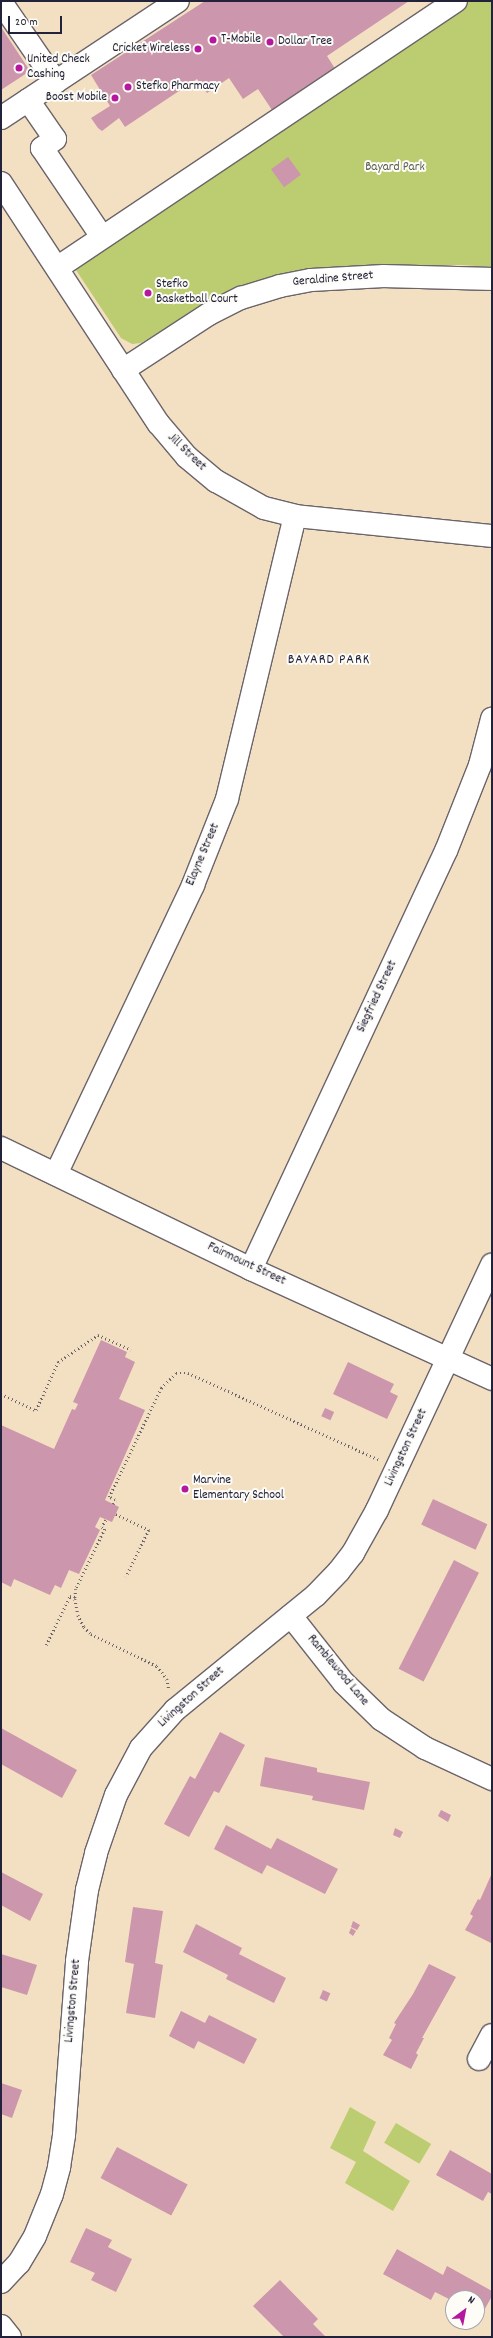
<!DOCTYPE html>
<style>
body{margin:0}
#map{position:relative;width:493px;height:2338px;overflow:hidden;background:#f3e0c2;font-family:Dekko,sans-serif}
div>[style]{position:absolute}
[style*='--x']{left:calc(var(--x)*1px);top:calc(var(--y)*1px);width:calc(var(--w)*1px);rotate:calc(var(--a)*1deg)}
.green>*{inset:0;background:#bbcd70;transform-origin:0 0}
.building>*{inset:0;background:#cc96ac;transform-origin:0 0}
.path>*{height:2.5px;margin-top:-1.25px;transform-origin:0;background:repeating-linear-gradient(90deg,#6b646a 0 1px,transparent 0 4px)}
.roads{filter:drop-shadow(1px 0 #6b646a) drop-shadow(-1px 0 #6b646a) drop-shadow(0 1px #6b646a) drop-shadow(0 -1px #6b646a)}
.minor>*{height:22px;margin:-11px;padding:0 11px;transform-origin:11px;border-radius:11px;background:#fff}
.dots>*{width:11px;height:11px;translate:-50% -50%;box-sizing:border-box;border:2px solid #fdfcf7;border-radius:50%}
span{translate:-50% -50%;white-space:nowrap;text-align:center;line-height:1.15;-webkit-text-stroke:4px #fdfcf7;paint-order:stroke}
.poi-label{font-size:13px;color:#22223b}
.left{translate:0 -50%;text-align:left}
.right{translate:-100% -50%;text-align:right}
.park-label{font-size:13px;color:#585e4e}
.street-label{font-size:13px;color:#22223b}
.neighbourhood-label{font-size:14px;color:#22223b;letter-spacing:1px}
.frame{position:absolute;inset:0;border:2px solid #22223b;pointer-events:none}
.north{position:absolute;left:445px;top:2290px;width:40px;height:40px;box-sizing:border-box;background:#fdfcf7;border:1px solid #a5a5ac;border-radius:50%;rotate:32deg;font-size:11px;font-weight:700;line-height:16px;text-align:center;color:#22223b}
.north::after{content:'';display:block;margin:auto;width:14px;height:18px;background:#b5179e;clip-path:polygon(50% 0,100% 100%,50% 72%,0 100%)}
.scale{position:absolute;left:8px;top:16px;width:54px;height:18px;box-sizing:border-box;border:2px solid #22223b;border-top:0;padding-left:5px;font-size:12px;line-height:14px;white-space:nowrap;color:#22223b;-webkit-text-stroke:3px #fdfcf7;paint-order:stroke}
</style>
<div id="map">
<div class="green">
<div style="clip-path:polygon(470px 1px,492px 1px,492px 267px,461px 265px,364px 265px,312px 270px,251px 283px,216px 298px,141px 343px,132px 344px,121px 338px,72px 264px)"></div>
<div style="clip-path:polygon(350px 2107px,376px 2122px,363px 2151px,410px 2181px,393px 2211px,345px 2183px,356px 2162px,330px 2148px)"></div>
<div style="left:396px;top:2123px;width:41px;height:23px;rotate:31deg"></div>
</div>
<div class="building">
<div style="clip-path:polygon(205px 1px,409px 1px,327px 56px,339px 75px,276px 116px,258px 89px,243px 99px,229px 78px,207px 93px,197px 79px,125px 127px,119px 118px,102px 131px,98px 128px,91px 118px,110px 106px,91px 75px)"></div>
<div style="clip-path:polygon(1px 27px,30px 71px,1px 90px)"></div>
<div style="left:288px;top:157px;width:22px;height:21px;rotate:54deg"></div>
<div style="clip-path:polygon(101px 1340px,127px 1352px,125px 1357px,135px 1362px,119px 1399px,145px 1410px,105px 1500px,119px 1507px,112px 1522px,100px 1517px,95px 1527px,100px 1530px,79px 1574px,69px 1570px,61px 1588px,55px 1585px,50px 1595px,14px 1579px,11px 1587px,1px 1582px,1px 1425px,54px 1449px,72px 1409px,75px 1410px,78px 1404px,73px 1402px)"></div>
<div style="clip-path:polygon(348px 1362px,394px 1384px,390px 1392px,398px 1396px,387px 1419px,333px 1394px)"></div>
<div style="left:325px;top:1408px;width:10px;height:9px;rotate:24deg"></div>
<div style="left:433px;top:1499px;width:60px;height:28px;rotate:25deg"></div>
<div style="left:454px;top:1560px;width:28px;height:122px;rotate:27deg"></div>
<div style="clip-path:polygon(1px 1728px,77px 1770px,62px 1798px,1px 1764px)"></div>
<div style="clip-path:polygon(220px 1732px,245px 1745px,219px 1793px,214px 1791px,189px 1837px,164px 1824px,190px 1776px,195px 1779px)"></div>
<div style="clip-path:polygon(265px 1757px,317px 1768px,317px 1772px,370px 1782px,364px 1810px,312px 1800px,313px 1796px,260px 1786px)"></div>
<div style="clip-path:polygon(441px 1810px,451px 1815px,448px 1822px,438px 1816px)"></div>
<div style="clip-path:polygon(226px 1825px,271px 1849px,277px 1838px,338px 1869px,325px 1894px,267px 1865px,262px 1874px,214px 1849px)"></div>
<div style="clip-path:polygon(395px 1828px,403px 1832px,400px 1838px,393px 1835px)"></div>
<div style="clip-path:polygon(1px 1872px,43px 1894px,30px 1921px,1px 1905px)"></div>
<div style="clip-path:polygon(492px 1873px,492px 1941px,491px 1943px,465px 1930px,473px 1916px,470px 1914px,478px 1899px,480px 1900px)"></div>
<div style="clip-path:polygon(133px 1907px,163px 1911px,155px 1963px,163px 1965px,155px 2018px,126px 2013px,134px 1964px,125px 1962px)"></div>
<div style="clip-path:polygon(353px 1921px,360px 1925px,357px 1930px,351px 1927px)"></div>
<div style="clip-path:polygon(196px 1924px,242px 1948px,239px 1954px,286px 1978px,274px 2003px,226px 1979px,228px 1975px,183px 1952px)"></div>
<div style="clip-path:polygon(351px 1928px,356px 1931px,353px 1936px,349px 1933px)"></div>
<div style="clip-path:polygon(1px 1954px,37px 1965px,27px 1995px,1px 1987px)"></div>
<div style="clip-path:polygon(429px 1964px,456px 1977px,422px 2038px,424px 2038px,416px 2053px,418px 2055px,411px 2069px,383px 2055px,392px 2040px,389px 2038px,396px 2024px,394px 2023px,413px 1994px)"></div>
<div style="left:323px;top:1990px;width:8px;height:9px;rotate:23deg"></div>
<div style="clip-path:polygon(181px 2011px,205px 2023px,209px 2015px,257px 2039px,244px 2064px,198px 2041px,194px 2049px,169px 2036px)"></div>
<div style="clip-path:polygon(1px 2083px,22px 2090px,12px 2118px,1px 2114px)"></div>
<div style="left:117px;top:2147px;width:80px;height:35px;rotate:28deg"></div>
<div style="clip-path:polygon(450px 2150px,492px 2174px,492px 2194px,488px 2192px,483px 2201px,436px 2175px)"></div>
<div style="clip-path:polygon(86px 2228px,112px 2240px,108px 2247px,132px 2259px,116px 2292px,91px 2280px,95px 2273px,70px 2262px)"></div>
<div style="clip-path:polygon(397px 2249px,443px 2275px,447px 2266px,492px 2291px,492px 2296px,481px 2316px,477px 2314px,477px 2298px,453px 2298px,453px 2301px,435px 2292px,431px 2300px,383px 2274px)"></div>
<div style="clip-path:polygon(280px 2280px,318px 2319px,313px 2324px,326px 2337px,284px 2337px,253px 2306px)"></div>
</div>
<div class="path">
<div style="--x:1;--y:1394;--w:38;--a:25"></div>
<div style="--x:36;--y:1410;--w:53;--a:-65.4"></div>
<div style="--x:58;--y:1362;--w:48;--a:-34"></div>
<div style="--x:98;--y:1335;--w:36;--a:24"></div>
<div style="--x:113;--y:1504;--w:4;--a:-63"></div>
<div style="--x:115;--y:1500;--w:7;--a:-153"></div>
<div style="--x:109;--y:1497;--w:121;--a:-64.5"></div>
<div style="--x:161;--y:1388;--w:21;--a:-45"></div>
<div style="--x:176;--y:1373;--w:12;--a:0"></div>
<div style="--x:188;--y:1373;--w:209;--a:24.4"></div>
<div style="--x:116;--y:1514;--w:37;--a:26"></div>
<div style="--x:149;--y:1530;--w:52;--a:116.1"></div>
<div style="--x:106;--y:1520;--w:8;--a:120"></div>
<div style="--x:102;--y:1527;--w:4;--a:34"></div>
<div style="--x:105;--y:1529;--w:67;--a:115.8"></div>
<div style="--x:76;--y:1589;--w:10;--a:96"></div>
<div style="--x:75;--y:1599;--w:16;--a:79"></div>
<div style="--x:78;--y:1615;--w:13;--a:63"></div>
<div style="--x:84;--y:1627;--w:10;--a:45"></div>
<div style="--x:91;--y:1634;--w:73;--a:25.9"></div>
<div style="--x:157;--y:1666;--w:16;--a:52"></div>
<div style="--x:167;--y:1679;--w:10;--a:79"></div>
<div style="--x:46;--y:1645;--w:55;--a:-63.9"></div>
<div style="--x:70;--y:1596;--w:5;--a:11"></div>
</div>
<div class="roads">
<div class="minor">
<div style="--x:1;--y:2;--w:97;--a:55.5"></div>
<div style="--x:28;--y:100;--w:47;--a:55.3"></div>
<div style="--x:55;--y:139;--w:16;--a:145"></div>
<div style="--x:42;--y:148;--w:107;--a:56"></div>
<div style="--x:1;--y:118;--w:212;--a:-33.5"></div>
<div style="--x:1;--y:183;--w:288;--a:56.8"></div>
<div style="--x:159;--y:424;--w:43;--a:49.7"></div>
<div style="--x:187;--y:457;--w:38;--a:40"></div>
<div style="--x:216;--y:481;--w:55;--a:29.4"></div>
<div style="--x:264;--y:508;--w:32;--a:14"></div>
<div style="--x:295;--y:516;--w:198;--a:5.8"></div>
<div style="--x:57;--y:268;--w:480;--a:-33.8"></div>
<div style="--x:123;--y:370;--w:103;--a:-33.1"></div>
<div style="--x:209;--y:314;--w:36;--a:-27"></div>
<div style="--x:241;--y:298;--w:41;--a:-17.1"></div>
<div style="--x:280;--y:286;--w:32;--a:-11"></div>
<div style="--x:311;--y:280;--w:73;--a:-3.1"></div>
<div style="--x:384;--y:276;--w:108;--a:1.6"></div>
<div style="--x:1;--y:1148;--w:278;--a:25.8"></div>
<div style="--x:251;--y:1269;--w:265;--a:24.5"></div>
<div style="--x:56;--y:1174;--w:320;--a:-64.6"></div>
<div style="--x:193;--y:885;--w:92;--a:-68.4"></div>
<div style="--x:227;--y:799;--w:291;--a:-76.5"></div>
<div style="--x:251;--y:1269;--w:461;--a:-65"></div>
<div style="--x:446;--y:851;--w:92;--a:-68.4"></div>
<div style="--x:480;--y:765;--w:48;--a:-75.4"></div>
<div style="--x:291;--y:1616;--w:85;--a:51.7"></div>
<div style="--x:344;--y:1683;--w:52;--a:44.2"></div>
<div style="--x:381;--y:1719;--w:53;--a:33.4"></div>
<div style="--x:425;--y:1748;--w:74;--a:24.8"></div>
<div style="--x:479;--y:2059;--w:27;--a:-62"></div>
<div style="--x:1;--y:2282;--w:26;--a:-47"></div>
<div style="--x:19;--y:2263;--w:31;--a:-59"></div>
<div style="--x:35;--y:2236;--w:45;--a:-68"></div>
<div style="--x:52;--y:2194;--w:28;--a:-75"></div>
<div style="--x:59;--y:2167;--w:32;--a:-81"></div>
<div style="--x:64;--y:2135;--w:174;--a:-85.7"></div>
<div style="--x:77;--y:1961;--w:72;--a:-82"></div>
<div style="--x:87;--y:1890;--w:38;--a:-76"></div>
<div style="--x:96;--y:1853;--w:61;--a:-71"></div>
<div style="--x:116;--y:1795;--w:53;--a:-62"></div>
<div style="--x:141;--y:1748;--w:51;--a:-48.2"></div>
<div style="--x:175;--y:1710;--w:182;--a:-39.2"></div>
<div style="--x:316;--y:1595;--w:33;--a:-46"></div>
<div style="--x:339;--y:1571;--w:23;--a:-52"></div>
<div style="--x:353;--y:1553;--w:49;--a:-60.8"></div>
<div style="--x:377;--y:1510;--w:271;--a:-64.9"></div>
<div style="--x:1;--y:2326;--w:14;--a:51"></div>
</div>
</div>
<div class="dots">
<div style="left:213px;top:40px;background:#b5179e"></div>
<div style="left:270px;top:42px;background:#b5179e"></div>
<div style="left:198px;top:49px;background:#b5179e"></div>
<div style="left:19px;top:68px;background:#b5179e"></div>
<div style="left:128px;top:87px;background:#b5179e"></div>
<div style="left:115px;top:98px;background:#b5179e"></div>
<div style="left:148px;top:293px;background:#b5179e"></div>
<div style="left:185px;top:1489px;background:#b5179e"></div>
</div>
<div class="poi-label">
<span class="left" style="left:221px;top:40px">T-Mobile</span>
<span class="left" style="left:278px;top:42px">Dollar Tree</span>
<span class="right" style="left:190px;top:49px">Cricket Wireless</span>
<span class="left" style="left:27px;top:68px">United Check<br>Cashing</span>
<span class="left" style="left:136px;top:87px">Stefko Pharmacy</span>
<span class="right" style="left:107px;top:98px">Boost Mobile</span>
<span class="left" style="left:156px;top:293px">Stefko<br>Basketball Court</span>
<span class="left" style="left:193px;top:1489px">Marvine<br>Elementary School</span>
</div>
<div class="park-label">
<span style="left:395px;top:168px">Bayard Park</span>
</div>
<div class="street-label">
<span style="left:333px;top:280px;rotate:-5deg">Geraldine Street</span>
<span style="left:186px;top:453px;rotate:44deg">Jill Street</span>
<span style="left:204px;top:855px;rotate:-67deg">Elayne Street</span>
<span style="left:378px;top:997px;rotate:-65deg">Siegfried Street</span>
<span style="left:246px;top:1265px;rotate:25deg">Fairmount Street</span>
<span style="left:407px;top:1448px;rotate:-65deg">Livingston Street</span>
<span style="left:337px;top:1671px;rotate:50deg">Ramblewood Lane</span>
<span style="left:192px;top:1698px;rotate:-42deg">Livingston Street</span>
<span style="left:74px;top:2001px;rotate:-85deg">Livingston Street</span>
</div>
<div class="neighbourhood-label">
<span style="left:329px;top:660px">BAYARD PARK</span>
</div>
<div class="frame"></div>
<div class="north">N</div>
<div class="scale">20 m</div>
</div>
